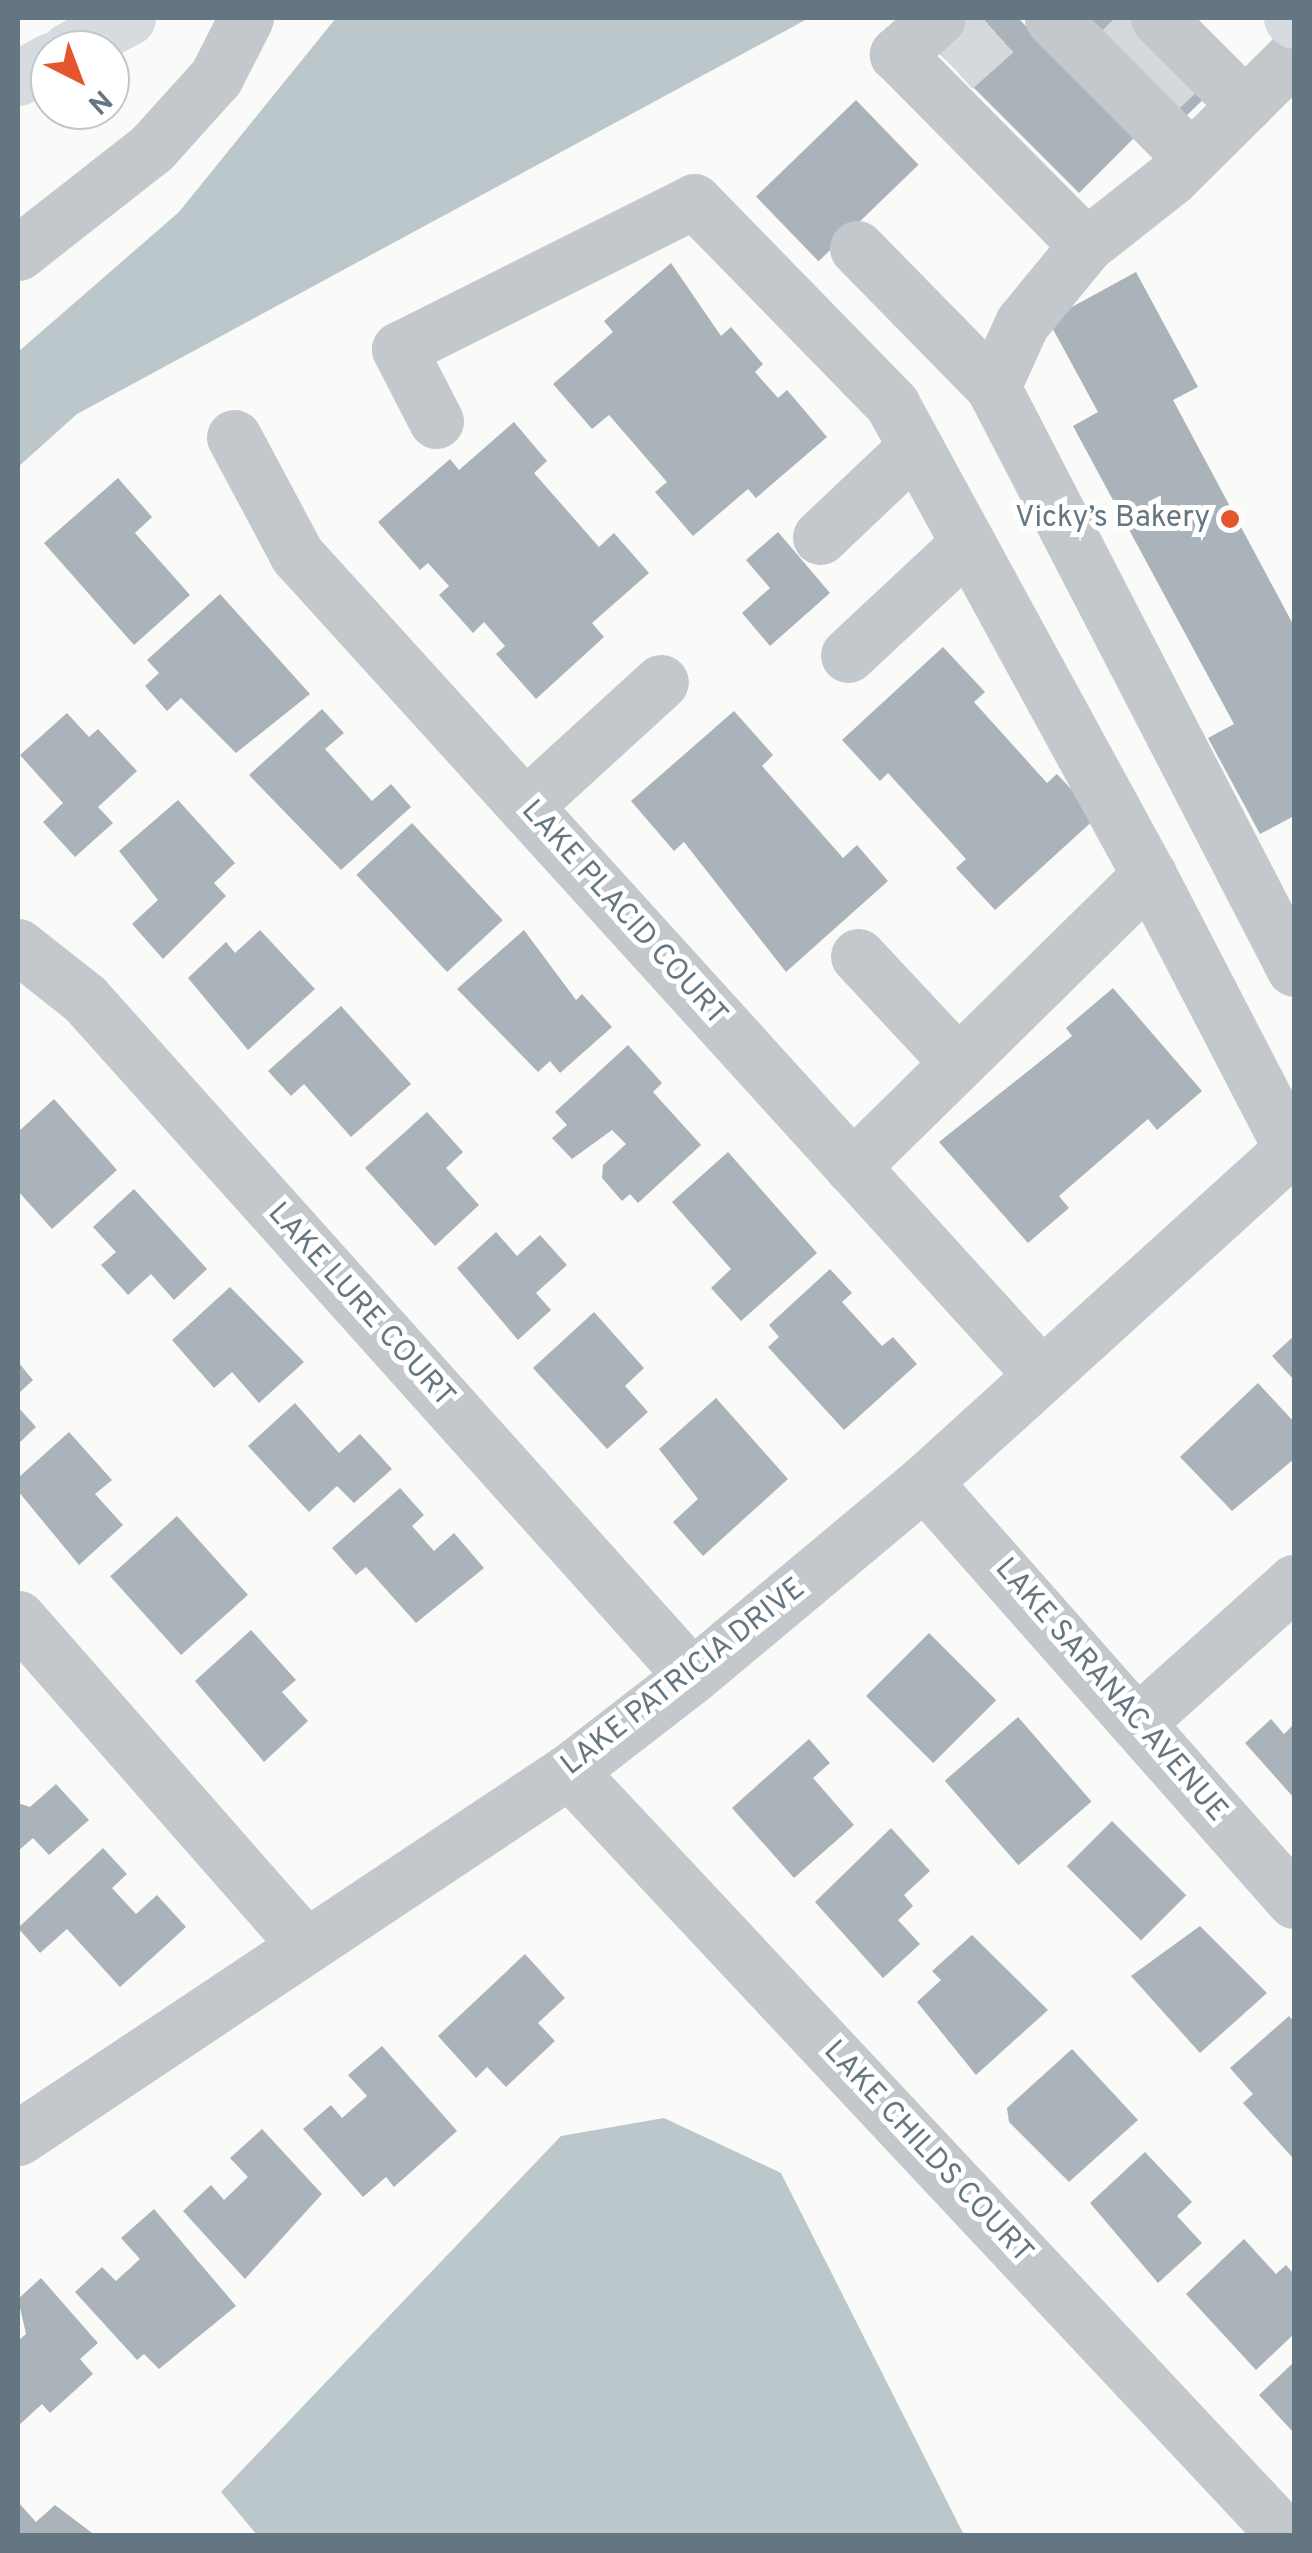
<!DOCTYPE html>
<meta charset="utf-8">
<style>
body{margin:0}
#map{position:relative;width:1312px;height:2553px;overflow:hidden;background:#fafaf8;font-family:Overpass,sans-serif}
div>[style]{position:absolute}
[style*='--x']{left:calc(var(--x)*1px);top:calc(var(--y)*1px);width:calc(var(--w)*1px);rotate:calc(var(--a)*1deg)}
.water>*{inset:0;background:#bbc7cb}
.building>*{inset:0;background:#aab3b9;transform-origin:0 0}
.minor-tunnel>*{height:55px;margin-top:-27.5px;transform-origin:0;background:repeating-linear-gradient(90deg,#d5d9db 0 55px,transparent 0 83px)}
.minor>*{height:55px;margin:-27.5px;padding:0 27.5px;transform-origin:27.5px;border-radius:27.5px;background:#c3c8cc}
.major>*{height:55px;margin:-27.5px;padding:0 27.5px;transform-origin:27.5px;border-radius:27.5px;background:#d6dbdf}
.highway>*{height:55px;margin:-27.5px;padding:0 27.5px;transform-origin:27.5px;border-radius:27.5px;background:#d6dbdf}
.dots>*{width:28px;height:28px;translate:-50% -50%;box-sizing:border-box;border:5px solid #fff;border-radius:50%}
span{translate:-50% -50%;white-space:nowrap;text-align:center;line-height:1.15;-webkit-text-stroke:10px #fff;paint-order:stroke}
.poi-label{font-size:30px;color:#657683}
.right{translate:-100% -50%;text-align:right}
.street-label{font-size:30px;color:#657683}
.frame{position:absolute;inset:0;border:20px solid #657683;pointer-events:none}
.north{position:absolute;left:30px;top:30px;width:100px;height:100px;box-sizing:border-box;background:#fff;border:2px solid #c1c8cd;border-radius:50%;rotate:138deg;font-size:28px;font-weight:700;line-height:40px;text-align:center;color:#657683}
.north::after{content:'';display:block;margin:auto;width:35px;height:45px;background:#e4572e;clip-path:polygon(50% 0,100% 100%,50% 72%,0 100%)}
</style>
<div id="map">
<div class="water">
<div style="clip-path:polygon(336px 18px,809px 18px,77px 414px,18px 467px,18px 352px,179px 212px)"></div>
<div style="clip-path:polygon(664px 2118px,781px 2173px,964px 2535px,257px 2535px,221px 2492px,561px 2136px)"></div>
</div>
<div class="building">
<div style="clip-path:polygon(976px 18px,1018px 18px,1136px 136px,1079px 193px,939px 53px)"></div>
<div style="clip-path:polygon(1085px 18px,1144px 18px,1213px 90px,1182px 120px)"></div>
<div style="left:856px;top:100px;width:90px;height:139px;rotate:46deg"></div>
<div style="clip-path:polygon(671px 263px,721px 336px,731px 327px,763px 364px,755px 372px,778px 398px,787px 390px,827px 437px,756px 498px,748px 489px,693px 536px,655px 492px,667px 482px,609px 415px,592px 429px,553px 384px,613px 332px,604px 321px)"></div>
<div style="clip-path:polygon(1136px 272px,1198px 387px,1173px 400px,1294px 626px,1294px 816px,1260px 834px,1208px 738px,1234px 724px,1073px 426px,1098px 412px,1048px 320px)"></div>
<div style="clip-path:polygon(514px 422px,547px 461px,534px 473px,599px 547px,614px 533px,649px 573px,592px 623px,604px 637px,536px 699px,496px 654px,505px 646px,484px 622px,473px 633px,439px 595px,449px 586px,428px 563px,420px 570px,378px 522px,450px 459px,459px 470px)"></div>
<div style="clip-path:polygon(118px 478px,152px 517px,135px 533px,190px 595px,134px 645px,44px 543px)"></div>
<div style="clip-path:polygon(778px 532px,830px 593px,770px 646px,742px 613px,770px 588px,746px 560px)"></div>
<div style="clip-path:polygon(220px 594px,310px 694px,236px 753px,181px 698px,167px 711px,145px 686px,159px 673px,147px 660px)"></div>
<div style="clip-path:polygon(943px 647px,985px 692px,974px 702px,1047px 783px,1057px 774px,1097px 817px,995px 910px,956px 868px,966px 859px,888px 773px,880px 781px,842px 740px)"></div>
<div style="clip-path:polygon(322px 709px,344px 733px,325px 749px,372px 801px,391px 784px,411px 807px,341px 870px,249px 775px)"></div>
<div style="clip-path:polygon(734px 711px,773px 755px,762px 766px,843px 858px,857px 845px,888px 881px,786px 972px,684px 842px,674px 851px,631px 801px)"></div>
<div style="clip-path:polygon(67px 713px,89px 737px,98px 729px,137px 771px,98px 807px,113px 823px,75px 857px,43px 822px,63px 803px,20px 755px)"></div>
<div style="clip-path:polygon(178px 800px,235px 863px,214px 883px,226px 896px,163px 959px,132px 924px,158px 900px,119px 851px)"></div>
<div style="left:412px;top:823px;width:133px;height:76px;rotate:47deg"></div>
<div style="clip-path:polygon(260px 930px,315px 989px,248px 1050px,188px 978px,226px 942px,235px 953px)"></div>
<div style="clip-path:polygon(524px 930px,576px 1000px,582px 994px,612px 1027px,560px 1073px,550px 1061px,538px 1072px,457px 989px)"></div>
<div style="clip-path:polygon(1113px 988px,1202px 1091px,1157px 1130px,1148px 1119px,1059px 1196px,1069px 1208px,1028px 1243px,939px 1142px,1072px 1036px,1066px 1028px)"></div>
<div style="clip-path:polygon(341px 1006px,411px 1084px,351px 1137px,304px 1084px,291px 1096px,268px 1071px)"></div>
<div style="clip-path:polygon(628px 1045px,662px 1083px,653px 1092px,701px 1145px,638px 1203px,630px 1194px,622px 1201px,602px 1178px,603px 1165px,626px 1144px,612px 1130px,572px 1159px,552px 1138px,567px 1125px,555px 1112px)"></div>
<div style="clip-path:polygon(54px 1099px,117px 1170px,52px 1229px,18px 1191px,18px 1132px)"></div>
<div style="clip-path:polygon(427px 1112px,463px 1152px,446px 1168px,479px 1205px,435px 1246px,365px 1168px)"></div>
<div style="clip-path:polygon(728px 1152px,817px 1253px,741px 1321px,711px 1288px,731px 1269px,672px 1202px)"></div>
<div style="clip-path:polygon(134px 1189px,207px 1269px,174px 1300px,151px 1274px,128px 1295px,101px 1265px,116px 1252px,93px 1227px)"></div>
<div style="clip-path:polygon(496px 1232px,517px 1256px,540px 1235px,567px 1265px,536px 1293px,551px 1310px,518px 1340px,457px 1268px)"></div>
<div style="clip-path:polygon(830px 1269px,852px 1293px,842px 1302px,882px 1346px,893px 1337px,917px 1364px,844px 1430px,768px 1347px,779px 1337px,769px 1325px)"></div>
<div style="clip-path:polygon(230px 1287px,304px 1362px,259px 1403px,232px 1372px,214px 1388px,172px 1340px)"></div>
<div style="clip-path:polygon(594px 1312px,644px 1368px,625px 1386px,648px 1412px,607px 1449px,533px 1368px)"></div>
<div style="clip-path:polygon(1294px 1336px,1294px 1380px,1272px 1356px)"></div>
<div style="clip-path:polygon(18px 1362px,33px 1380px,18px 1394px)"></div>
<div style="clip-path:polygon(1258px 1383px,1294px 1422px,1294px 1459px,1232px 1511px,1180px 1457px)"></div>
<div style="clip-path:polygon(716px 1398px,788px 1479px,703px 1556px,673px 1522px,698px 1499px,659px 1449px)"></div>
<div style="clip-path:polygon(295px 1403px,339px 1453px,360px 1434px,392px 1469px,354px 1503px,337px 1486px,309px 1512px,248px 1446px)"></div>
<div style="clip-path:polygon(18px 1407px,36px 1427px,18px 1444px)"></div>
<div style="clip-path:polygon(69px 1432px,112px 1480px,95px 1494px,123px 1525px,79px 1565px,18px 1491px,18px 1478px)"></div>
<div style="clip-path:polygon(400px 1488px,424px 1515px,412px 1526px,434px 1551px,454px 1533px,484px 1568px,416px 1623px,366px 1567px,356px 1575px,332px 1548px)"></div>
<div style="left:177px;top:1516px;width:106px;height:90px;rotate:48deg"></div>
<div style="clip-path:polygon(251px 1630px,296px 1680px,282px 1692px,308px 1721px,264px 1762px,195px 1681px)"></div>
<div style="left:929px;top:1633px;width:95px;height:89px;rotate:45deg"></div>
<div style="left:1018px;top:1717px;width:112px;height:97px;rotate:49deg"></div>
<div style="clip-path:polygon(1271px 1719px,1284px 1734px,1294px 1724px,1294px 1798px,1245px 1743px)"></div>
<div style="clip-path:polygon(809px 1739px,830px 1763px,813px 1778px,854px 1825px,794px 1878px,732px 1808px)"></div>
<div style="clip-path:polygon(56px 1784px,89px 1820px,49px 1855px,33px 1838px,18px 1851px,18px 1803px,30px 1807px)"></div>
<div style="left:1112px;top:1821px;width:105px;height:64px;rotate:45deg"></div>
<div style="clip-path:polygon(891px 1828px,930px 1871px,904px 1895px,913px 1906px,898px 1920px,920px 1944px,883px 1978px,815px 1902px)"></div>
<div style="clip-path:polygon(103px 1848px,127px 1874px,112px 1888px,136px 1914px,157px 1895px,186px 1927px,120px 1987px,67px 1929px,40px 1953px,18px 1928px)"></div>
<div style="clip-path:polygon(1200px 1926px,1267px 1993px,1200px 2053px,1131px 1976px)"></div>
<div style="clip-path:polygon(972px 1935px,1048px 2010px,976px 2075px,917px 2002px,941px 1980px,932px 1971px)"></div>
<div style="clip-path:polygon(525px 1954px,565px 1998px,538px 2023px,555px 2041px,506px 2087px,487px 2067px,476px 2078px,438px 2036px)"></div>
<div style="clip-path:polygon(1289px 2016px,1294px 2022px,1292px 2157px,1243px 2103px,1253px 2094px,1230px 2068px)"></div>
<div style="clip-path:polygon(382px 2046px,457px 2131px,394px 2187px,386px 2177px,363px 2197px,303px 2129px,331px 2105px,342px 2118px,367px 2096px,348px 2075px)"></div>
<div style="clip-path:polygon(1072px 2049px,1138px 2120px,1069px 2182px,1009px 2122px,1007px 2108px)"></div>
<div style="clip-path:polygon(262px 2129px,322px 2194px,245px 2279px,183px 2211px,211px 2185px,224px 2200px,248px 2177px,230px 2158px)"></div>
<div style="clip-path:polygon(1145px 2152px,1192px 2202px,1177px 2216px,1202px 2243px,1158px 2283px,1090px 2203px)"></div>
<div style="clip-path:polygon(154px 2209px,236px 2306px,159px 2369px,144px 2354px,137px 2360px,75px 2292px,102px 2267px,116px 2281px,140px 2259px,121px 2238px)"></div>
<div style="clip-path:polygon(1244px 2239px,1276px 2274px,1286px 2265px,1294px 2274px,1294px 2334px,1256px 2370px,1186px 2294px)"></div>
<div style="clip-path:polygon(41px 2278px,98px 2343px,80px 2359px,93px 2374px,50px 2413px,42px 2404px,18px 2426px,18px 2341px,26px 2334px,18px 2299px)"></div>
<div style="clip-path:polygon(1294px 2362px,1294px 2433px,1259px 2395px)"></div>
<div style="clip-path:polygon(18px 2502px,36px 2522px,55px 2505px,96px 2536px,18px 2536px)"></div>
</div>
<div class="minor-tunnel">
<div style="--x:1118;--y:53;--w:43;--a:-44.1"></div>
<div style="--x:954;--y:68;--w:75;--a:-41.8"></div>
<div style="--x:1156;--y:92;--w:42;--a:-43.1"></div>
</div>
<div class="minor">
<div style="--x:938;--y:18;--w:55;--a:138.7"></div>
<div style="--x:897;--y:54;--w:269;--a:45.3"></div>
<div style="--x:1052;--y:18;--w:196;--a:45.2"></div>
<div style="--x:1158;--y:18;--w:123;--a:45"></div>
<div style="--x:857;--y:248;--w:194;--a:45.6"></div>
<div style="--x:993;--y:387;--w:655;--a:62.65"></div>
<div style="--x:18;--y:253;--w:170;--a:-38.1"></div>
<div style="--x:152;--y:148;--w:96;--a:-48"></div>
<div style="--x:216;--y:77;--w:66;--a:-63"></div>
<div style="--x:993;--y:387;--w:70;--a:-65.6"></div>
<div style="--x:1022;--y:323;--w:101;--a:-50.6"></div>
<div style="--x:1086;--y:245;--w:108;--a:-38.2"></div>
<div style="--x:1171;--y:178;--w:173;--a:-44.8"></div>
<div style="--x:436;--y:421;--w:81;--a:-117.2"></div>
<div style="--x:399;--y:349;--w:330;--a:-26.6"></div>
<div style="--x:694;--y:201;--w:284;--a:45.7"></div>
<div style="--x:892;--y:404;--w:537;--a:61.38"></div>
<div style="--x:234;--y:437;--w:134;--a:61.9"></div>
<div style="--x:297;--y:555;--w:1102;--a:47.76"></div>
<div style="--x:820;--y:537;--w:131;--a:-43.5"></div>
<div style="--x:848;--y:655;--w:164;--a:-43"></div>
<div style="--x:525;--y:806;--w:184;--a:-42.4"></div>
<div style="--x:18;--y:946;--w:85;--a:38.3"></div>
<div style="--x:85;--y:999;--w:909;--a:48.12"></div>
<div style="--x:858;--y:956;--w:146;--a:46.9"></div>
<div style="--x:852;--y:1167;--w:417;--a:-44.5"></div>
<div style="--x:1149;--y:875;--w:309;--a:62.6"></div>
<div style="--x:924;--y:1482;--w:559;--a:48.55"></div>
<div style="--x:18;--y:1618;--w:430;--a:48.7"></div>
<div style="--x:1138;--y:1722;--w:210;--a:-41.9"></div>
<div style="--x:569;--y:1771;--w:1048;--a:46.86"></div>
<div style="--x:18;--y:2138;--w:662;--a:-33.67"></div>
<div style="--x:569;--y:1771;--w:155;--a:-37.7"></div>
<div style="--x:692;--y:1676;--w:302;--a:-39.9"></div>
<div style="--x:924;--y:1482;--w:500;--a:-42.2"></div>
</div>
<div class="major">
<div style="--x:1291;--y:18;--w:4;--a:45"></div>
</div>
<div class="highway">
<div style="--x:68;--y:50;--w:68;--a:-28.1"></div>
<div style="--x:18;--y:78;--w:37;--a:-29"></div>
</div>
<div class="dots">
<div style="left:1230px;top:519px;background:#e4572e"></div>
</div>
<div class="poi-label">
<span class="right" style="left:1210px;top:519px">Vicky’s Bakery</span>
</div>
<div class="street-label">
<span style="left:623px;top:914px;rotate:48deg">LAKE PLACID COURT</span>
<span style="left:360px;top:1306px;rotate:48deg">LAKE LURE COURT</span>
<span style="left:684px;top:1678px;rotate:-38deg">LAKE PATRICIA DRIVE</span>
<span style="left:1110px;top:1691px;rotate:49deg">LAKE SARANAC AVENUE</span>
<span style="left:927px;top:2153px;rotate:47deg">LAKE CHILDS COURT</span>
</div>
<div class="frame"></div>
<div class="north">N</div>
</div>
